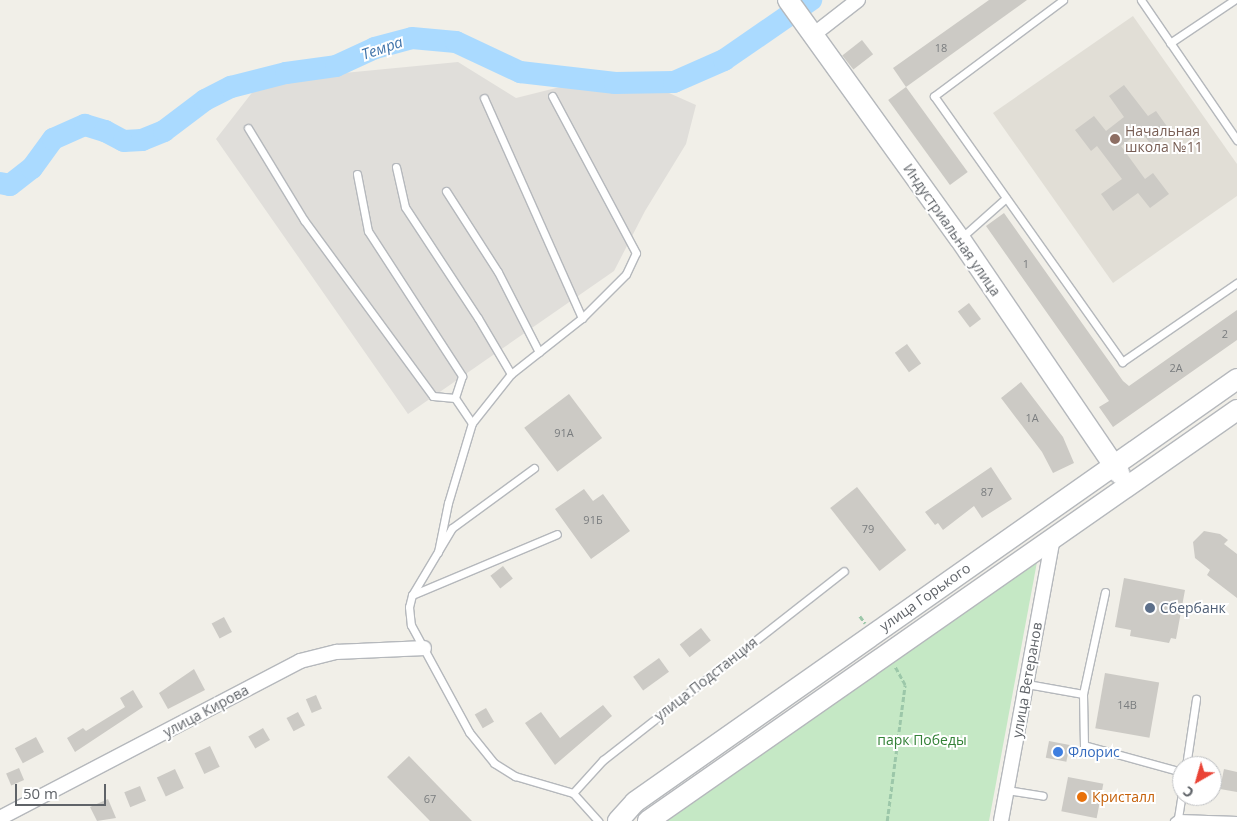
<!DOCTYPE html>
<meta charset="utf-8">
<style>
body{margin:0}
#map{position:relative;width:1237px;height:821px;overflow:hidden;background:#f1efe8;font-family:"Open Sans",sans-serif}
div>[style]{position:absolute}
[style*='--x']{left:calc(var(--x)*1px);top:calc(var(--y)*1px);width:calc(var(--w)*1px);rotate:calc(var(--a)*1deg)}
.industrial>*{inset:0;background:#e0deda}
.education>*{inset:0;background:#e1ded6}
.green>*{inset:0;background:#c5e8c5}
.river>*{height:22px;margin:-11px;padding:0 11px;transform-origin:11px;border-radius:11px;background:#aadaff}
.building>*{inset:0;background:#cccac5;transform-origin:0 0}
.path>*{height:2.5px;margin-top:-1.25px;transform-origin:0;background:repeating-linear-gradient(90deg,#9cc7a9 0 5px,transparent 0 7.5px)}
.roads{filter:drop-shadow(1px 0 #b5b8bc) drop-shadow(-1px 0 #b5b8bc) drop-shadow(0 1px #b5b8bc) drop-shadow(0 -1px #b5b8bc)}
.lane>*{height:7px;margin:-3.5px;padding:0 3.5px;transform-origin:3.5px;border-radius:3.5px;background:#fff}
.street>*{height:14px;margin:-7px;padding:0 7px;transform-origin:7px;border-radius:7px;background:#fff}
.secondary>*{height:20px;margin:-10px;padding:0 10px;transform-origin:10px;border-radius:10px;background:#fff}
.dots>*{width:14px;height:14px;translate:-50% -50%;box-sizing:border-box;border:2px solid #fff;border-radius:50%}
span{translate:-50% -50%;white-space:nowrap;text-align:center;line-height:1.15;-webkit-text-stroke:4px #fff;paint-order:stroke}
.number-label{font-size:11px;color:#7a7d7f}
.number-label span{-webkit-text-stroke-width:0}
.education-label{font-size:14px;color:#785e54}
.left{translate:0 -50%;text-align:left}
.street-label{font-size:14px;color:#5f6368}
.service-label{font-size:14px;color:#4e5e75}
.park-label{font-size:14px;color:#348238}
.shop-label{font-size:14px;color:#366cbe}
.food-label{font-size:14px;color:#c56008}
.water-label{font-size:15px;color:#4174aa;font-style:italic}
.north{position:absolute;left:1172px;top:756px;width:50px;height:50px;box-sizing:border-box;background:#fff;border:1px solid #bfc1c3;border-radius:50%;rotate:218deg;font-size:14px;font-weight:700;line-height:20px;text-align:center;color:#5f6368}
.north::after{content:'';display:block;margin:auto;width:18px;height:22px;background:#ea4335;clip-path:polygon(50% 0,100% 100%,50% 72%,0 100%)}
.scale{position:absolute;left:15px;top:784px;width:91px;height:22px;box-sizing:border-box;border:2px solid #5f6368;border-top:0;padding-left:6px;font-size:15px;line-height:18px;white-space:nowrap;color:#5f6368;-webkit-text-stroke:4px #fff;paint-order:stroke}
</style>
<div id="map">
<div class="industrial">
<div style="clip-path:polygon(458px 62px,516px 98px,576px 83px,669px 93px,696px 105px,686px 144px,645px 211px,614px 271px,408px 414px,216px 139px,261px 81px)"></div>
</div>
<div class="education">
<div style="clip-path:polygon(1133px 16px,1237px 164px,1237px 196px,1113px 283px,993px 113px)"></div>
</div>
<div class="green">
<div style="clip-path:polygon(1037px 562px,989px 821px,665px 821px,679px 810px)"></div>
</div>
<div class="river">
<div style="--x:0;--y:183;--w:10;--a:11"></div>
<div style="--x:10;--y:185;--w:28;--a:-38"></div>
<div style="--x:32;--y:168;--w:36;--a:-54"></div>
<div style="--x:53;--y:139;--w:35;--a:-24"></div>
<div style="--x:85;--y:125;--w:21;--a:17"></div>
<div style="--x:105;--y:131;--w:21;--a:28"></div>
<div style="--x:124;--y:141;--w:18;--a:-3"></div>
<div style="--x:142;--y:140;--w:24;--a:-22"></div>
<div style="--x:164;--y:131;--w:51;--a:-37.1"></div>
<div style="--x:205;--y:100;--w:29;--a:-27"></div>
<div style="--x:231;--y:87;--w:57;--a:-14.3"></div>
<div style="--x:286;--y:73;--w:50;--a:-8"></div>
<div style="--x:336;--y:66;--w:43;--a:-24.8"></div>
<div style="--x:375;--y:48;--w:38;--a:-15"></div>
<div style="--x:412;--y:38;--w:44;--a:5.2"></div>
<div style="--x:456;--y:42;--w:71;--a:25.1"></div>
<div style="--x:520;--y:72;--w:96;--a:6.6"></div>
<div style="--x:615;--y:83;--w:59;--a:-1"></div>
<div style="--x:674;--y:82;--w:55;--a:-23.7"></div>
<div style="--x:724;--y:60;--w:106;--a:-34.6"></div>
</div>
<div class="building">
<div style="clip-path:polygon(989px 0,1027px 0,906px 87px,893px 68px)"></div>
<div style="left:862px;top:40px;width:18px;height:25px;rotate:52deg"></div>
<div style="clip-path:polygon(1124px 85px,1148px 116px,1156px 111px,1171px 132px,1152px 146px,1141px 131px,1121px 146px,1145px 179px,1153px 173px,1169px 194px,1150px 208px,1138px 193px,1113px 211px,1101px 194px,1122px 179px,1097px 146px,1091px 151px,1075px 130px,1094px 116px,1106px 131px,1124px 117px,1109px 96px)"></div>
<div style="left:906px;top:87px;width:105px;height:22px;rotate:54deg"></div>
<div style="clip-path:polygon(1004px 213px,1123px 381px,1129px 386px,1237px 310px,1237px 340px,1113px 427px,1099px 407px,1109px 401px,986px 226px)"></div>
<div style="left:969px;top:303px;width:20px;height:14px;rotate:53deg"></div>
<div style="left:907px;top:344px;width:24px;height:15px;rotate:54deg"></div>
<div style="clip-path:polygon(1021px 382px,1063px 437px,1074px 463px,1053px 473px,1042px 452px,1001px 398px)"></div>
<div style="left:569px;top:394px;width:55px;height:56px;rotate:53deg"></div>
<div style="clip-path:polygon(991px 467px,1012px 499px,982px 518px,974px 506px,943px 530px,938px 523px,935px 525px,925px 512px)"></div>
<div style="left:857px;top:487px;width:80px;height:34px;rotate:52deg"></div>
<div style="clip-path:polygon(584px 489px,593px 501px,603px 494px,630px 531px,591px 559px,555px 509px)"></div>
<div style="clip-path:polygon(1204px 531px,1220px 534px,1228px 540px,1224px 544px,1237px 554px,1237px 598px,1207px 575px,1210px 570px,1195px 558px,1193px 542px)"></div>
<div style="left:503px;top:566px;width:16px;height:16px;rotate:52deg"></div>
<div style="clip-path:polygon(1124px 578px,1185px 590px,1176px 639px,1171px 638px,1169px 643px,1130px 636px,1131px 630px,1115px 627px)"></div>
<div style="left:224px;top:617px;width:17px;height:14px;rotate:62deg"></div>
<div style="left:701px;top:628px;width:16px;height:27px;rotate:52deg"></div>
<div style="left:659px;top:658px;width:17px;height:32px;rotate:54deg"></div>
<div style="clip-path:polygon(194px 669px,205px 690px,168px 709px,159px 693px)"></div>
<div style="left:1105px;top:673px;width:55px;height:56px;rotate:10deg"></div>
<div style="clip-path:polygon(133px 690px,143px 707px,75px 752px,67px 738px,83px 728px,86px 731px,125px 707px,120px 698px)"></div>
<div style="left:316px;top:695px;width:15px;height:11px;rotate:67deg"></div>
<div style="clip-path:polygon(603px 705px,612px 716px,555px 765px,525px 723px,541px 712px,560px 738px)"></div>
<div style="left:486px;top:708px;width:16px;height:13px;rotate:60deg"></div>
<div style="left:298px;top:712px;width:15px;height:13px;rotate:62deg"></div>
<div style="left:263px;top:728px;width:14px;height:17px;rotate:60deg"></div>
<div style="left:36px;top:737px;width:17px;height:24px;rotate:62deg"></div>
<div style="left:1049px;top:741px;width:21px;height:17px;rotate:11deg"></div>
<div style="left:210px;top:746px;width:23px;height:17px;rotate:65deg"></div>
<div style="clip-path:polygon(409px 756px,472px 821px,430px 821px,387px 777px)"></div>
<div style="left:19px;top:768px;width:13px;height:14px;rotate:67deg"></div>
<div style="left:175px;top:769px;width:21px;height:20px;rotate:65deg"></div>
<div style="clip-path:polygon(1224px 769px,1237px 772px,1237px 792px,1220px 789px)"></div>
<div style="left:1068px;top:777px;width:36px;height:35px;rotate:11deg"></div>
<div style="left:140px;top:786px;width:16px;height:17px;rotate:68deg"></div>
<div style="clip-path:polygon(108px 799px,116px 818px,97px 821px,90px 807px)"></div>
</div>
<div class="path">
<div style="--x:860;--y:616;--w:9;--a:54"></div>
<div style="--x:887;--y:821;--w:137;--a:-82.5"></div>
<div style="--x:905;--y:685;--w:21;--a:-119"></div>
</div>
<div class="roads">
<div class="lane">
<div style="--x:1063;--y:0;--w:161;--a:143.3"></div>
<div style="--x:934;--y:96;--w:326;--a:54.7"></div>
<div style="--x:1122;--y:362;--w:140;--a:-34.5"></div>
<div style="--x:1141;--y:0;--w:170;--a:55.6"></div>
<div style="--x:1170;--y:43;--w:77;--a:-33.9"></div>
<div style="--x:484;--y:98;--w:241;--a:66"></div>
<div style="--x:248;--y:128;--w:108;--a:58.7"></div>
<div style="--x:304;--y:220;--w:218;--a:53.8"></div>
<div style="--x:433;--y:396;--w:22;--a:5"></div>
<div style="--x:455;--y:398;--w:30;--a:56"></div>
<div style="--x:396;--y:167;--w:41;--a:77.3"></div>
<div style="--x:405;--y:207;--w:133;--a:56.7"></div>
<div style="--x:478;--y:318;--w:65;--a:59.5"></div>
<div style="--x:357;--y:174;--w:58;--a:79.1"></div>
<div style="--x:368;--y:231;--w:173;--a:57"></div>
<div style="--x:462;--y:376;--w:23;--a:108"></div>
<div style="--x:446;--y:191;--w:96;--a:57.3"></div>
<div style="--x:498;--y:272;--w:90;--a:62.9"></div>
<div style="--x:961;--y:238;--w:60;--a:-41.6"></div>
<div style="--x:534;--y:468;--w:102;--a:143.8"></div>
<div style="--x:452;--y:528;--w:78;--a:120.8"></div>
<div style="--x:412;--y:595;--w:12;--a:104"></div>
<div style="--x:409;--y:607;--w:18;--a:84"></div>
<div style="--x:411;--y:625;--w:122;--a:61.5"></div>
<div style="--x:469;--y:732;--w:40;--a:51"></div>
<div style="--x:494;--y:763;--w:25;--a:32"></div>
<div style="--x:515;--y:776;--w:60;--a:16.3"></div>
<div style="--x:573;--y:793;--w:38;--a:48"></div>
<div style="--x:438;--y:552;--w:50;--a:-78.5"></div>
<div style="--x:448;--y:503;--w:84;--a:-73.3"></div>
<div style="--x:472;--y:423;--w:63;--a:-51.5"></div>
<div style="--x:511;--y:374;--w:90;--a:-38.3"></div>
<div style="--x:582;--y:318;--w:62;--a:-45"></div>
<div style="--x:626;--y:274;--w:23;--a:-65"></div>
<div style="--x:636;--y:253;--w:178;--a:-118.1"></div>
<div style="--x:1105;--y:592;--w:104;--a:102.2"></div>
<div style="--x:1083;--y:694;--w:51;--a:88.9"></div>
<div style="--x:1084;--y:745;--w:102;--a:15.4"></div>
<div style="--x:412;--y:595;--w:157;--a:-22.8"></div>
<div style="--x:1027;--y:684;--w:57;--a:10.1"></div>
<div style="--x:1186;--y:766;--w:68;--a:-81.5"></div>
<div style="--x:1007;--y:790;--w:36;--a:9"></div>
<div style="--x:573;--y:793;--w:45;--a:-47.7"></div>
<div style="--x:603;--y:760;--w:306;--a:-38.1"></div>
<div style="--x:1178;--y:818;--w:24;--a:-81"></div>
<div style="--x:1174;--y:821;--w:5;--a:-37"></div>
<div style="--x:1178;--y:818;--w:59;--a:1.9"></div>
</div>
<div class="street">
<div style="--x:813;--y:35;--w:57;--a:-37.9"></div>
<div style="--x:0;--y:818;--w:339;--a:-27.6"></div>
<div style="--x:300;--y:661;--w:38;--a:-14"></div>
<div style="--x:337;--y:652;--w:87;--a:-2.6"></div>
<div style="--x:1001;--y:821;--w:287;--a:-79.6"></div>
</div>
<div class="secondary">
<div style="--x:788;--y:0;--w:294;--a:54.3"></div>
<div style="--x:960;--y:239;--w:284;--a:55.8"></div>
<div style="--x:618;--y:821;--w:25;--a:-48"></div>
<div style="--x:635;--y:802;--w:736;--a:-35.09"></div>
<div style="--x:648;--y:821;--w:718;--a:-34.91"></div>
</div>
</div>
<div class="dots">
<div style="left:1115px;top:139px;background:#8d6e63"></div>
<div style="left:1150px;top:608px;background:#5c6f8a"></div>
<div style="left:1058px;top:752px;background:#3f7fe0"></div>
<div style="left:1082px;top:797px;background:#e8710a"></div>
</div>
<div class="number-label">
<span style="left:941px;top:48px">18</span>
<span style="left:1026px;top:264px">1</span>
<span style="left:1225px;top:334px">2</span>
<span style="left:1176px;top:368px">2А</span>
<span style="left:1032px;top:418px">1А</span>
<span style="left:564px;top:433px">91А</span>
<span style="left:987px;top:492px">87</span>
<span style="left:593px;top:520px">91Б</span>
<span style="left:868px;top:529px">79</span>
<span style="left:1127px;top:705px">14В</span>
<span style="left:430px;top:799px">67</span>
</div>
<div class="education-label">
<span class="left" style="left:1125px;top:139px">Начальная<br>школа №11</span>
</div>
<div class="street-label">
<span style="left:952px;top:230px;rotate:55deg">Индустриальная улица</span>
<span style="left:925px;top:597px;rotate:-35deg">улица Горького</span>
<span style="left:706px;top:679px;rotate:-38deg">улица Подстанция</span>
<span style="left:1027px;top:680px;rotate:-80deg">улица Ветеранов</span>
<span style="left:206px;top:711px;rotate:-28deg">улица Кирова</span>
</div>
<div class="service-label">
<span class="left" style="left:1160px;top:608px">Сбербанк</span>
</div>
<div class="park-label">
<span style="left:922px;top:740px">парк Победы</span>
</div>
<div class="shop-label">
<span class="left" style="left:1068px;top:752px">Флорис</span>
</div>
<div class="food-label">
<span class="left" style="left:1092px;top:797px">Кристалл</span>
</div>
<div class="water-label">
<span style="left:382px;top:48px;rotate:-19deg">Темра</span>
</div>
<div class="north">С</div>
<div class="scale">50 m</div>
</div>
